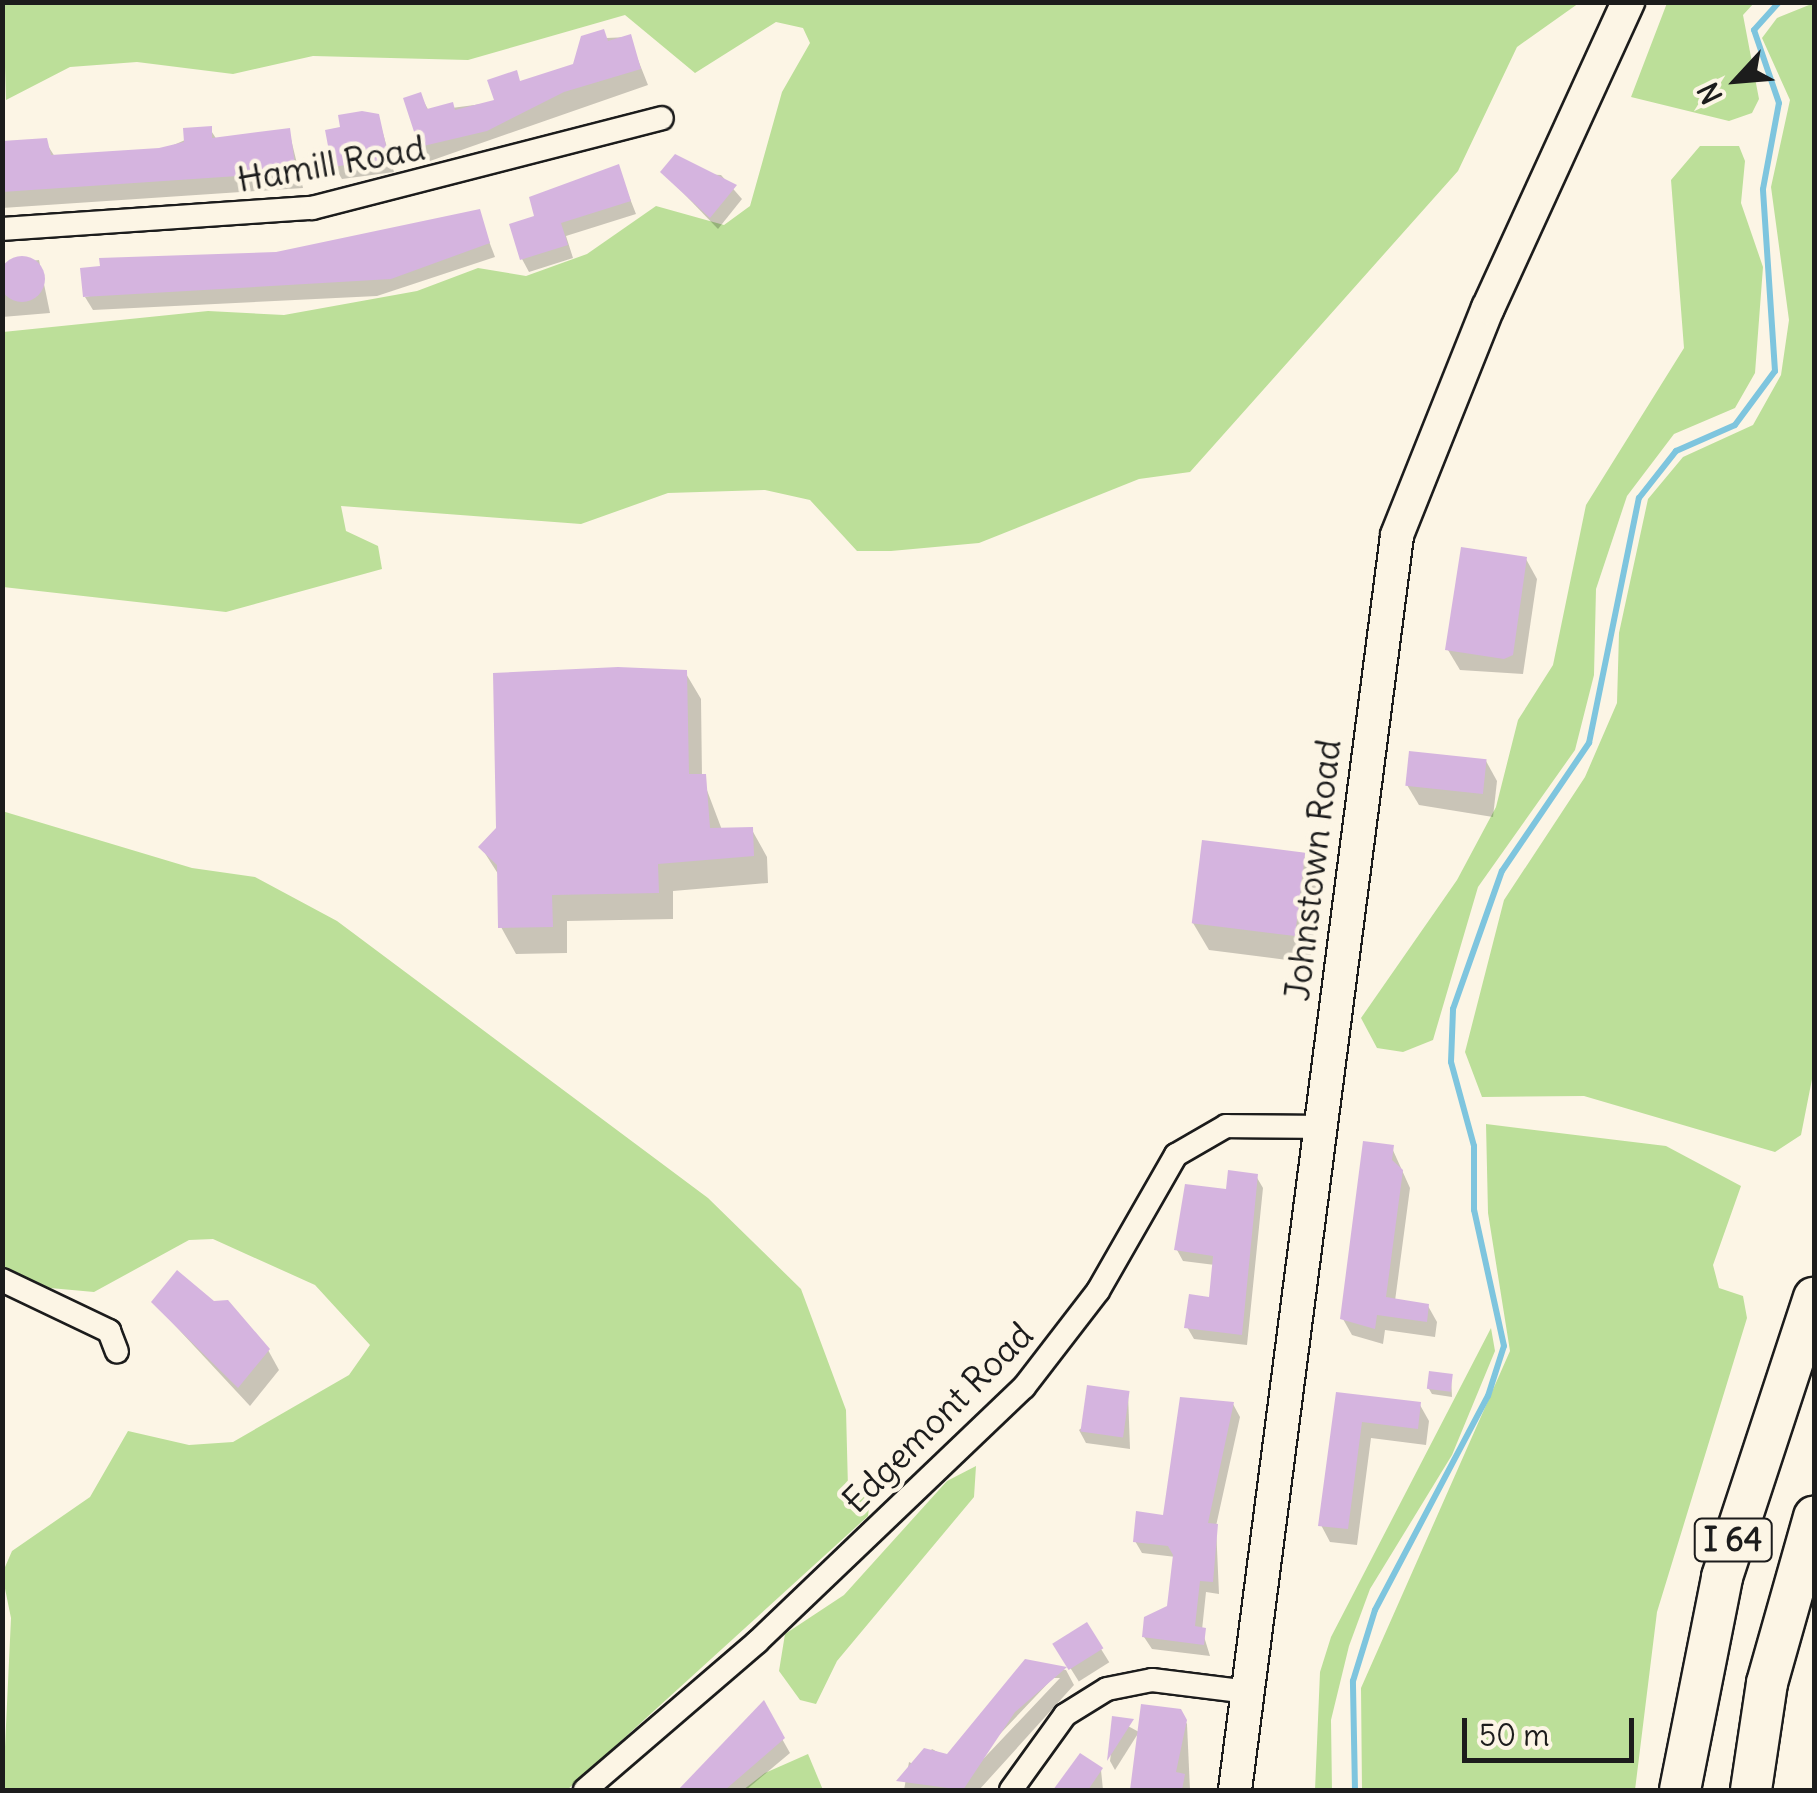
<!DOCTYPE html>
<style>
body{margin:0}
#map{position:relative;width:1817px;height:1793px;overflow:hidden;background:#fcf5e5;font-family:Delius,sans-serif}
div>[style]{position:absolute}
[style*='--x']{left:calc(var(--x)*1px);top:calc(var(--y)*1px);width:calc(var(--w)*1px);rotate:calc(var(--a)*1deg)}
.green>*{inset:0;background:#bcdf99}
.shadow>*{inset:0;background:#0003;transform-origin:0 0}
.stream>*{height:6px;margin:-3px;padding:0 3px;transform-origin:3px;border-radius:3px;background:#7ec5de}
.building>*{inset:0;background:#d5b4df;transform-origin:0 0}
.round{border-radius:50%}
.roads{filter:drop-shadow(2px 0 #1c1c1c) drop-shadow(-2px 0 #1c1c1c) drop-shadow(0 2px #1c1c1c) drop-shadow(0 -2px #1c1c1c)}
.street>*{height:22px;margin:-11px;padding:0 11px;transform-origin:11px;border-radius:11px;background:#fcf5e5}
.secondary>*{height:32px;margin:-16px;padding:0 16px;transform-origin:16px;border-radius:16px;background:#fcf5e5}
.highway>*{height:40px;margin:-20px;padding:0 20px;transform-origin:20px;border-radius:20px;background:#fcf5e5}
span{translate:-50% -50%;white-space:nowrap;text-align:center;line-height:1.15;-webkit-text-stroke:9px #fcf5e5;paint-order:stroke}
.shield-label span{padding:2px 8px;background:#fcf5e5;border:2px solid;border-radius:8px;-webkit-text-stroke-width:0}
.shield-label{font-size:32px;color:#1c1c1c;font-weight:700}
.street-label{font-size:35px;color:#1c1c1c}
.frame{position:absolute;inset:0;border:5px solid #1c1c1c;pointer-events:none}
.north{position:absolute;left:1687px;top:30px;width:100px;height:100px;-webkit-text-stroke:8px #fcf5e5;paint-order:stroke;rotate:244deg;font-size:28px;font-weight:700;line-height:40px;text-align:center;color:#1c1c1c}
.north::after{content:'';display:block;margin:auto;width:35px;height:45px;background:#1c1c1c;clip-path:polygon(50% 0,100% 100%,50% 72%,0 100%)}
.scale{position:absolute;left:1462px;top:1718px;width:172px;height:45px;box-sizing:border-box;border:5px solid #1c1c1c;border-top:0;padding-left:12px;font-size:30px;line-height:35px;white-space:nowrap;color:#1c1c1c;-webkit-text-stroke:8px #fcf5e5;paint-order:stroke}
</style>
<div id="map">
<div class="green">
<div style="clip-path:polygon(3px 2px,1579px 2px,1579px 3px,1517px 47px,1458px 171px,1190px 472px,1139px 479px,979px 543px,891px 551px,857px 551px,810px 500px,765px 490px,668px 493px,581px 524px,341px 506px,346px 531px,378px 546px,382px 569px,226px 612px,3px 587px,3px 332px,208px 311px,284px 315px,417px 291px,478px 268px,526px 276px,587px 254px,656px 206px,724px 225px,750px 206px,782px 92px,810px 43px,803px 28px,776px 22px,695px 73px,625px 15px,468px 60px,313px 56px,233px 74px,137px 62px,70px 67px,6px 100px)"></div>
<div style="clip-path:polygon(1667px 3px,1754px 3px,1743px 15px,1759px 99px,1752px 113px,1729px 121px,1631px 97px)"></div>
<div style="clip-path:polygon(1814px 3px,1814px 1069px,1801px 1135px,1775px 1152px,1584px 1096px,1482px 1097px,1465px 1052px,1504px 900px,1585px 777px,1617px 703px,1619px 633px,1648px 499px,1683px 457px,1753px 425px,1781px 375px,1789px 320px,1771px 187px,1790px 100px,1762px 38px,1777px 18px)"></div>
<div style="clip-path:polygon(1700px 146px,1739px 146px,1745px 161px,1741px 203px,1763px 267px,1755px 373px,1735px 408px,1674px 434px,1627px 496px,1596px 589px,1594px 675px,1575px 750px,1478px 887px,1433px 1040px,1403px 1052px,1377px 1048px,1361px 1018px,1457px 880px,1496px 807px,1518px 720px,1553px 665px,1586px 505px,1684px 348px,1671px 180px)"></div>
<div style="clip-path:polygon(2px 811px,192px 868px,255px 877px,337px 921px,708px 1198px,801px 1289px,846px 1410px,848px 1488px,871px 1491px,868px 1516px,567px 1790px,3px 1790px,11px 1618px,2px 1574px,12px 1551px,90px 1497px,128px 1431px,189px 1445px,233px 1442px,349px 1375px,370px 1345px,315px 1285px,213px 1239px,189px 1240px,94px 1292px,50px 1288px,3px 1267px)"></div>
<div style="clip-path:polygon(1486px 1124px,1666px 1146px,1741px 1186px,1713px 1265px,1719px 1288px,1743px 1296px,1747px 1318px,1657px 1612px,1635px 1790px,1362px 1790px,1361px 1688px,1510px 1351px,1488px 1213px)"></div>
<div style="clip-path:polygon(1491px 1328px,1495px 1351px,1452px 1455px,1370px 1589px,1349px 1646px,1331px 1720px,1332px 1790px,1315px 1790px,1320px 1672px,1331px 1637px)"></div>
<div style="clip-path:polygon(976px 1466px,974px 1497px,837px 1661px,816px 1704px,800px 1700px,779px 1671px,785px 1634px,844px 1595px,947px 1481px)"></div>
<div style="clip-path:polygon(808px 1754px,823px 1790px,743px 1790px,765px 1773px)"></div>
</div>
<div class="shadow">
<div style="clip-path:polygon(629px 37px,648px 85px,430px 161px,422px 146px,420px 95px,429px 111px,497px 102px,575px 66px,583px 39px)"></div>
<div style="clip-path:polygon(378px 116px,394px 172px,342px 179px,334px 166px)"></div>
<div style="clip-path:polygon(210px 129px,217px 140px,289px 131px,303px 188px,2px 208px,2px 143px,45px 141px,55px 157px,160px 151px)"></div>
<div style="clip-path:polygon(618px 168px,636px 214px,566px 236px,573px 258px,529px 272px,522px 259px,537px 218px)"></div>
<div style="clip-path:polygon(663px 172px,721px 175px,742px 199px,718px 229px)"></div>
<div style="clip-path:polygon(478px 212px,495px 257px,377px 296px,93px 310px,85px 297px)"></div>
<div style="clip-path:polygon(39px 260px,50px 313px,2px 317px,2px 264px)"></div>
<div style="clip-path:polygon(1526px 559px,1537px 579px,1523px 674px,1460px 670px,1448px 650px)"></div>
<div style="clip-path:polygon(685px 672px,701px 699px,702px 777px,722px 830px,752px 830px,767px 857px,768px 883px,673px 891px,673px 919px,567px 921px,567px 953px,516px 954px,501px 927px,500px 877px,481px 847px)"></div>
<div style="clip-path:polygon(1486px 761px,1497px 781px,1493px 817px,1419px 805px,1407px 785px)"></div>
<div style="clip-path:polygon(1304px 856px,1320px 883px,1310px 963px,1209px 950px,1193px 923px)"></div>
<div style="clip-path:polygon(1392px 1148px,1410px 1188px,1395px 1301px,1428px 1306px,1437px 1322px,1435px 1337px,1385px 1330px,1383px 1344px,1352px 1335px,1343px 1319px)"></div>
<div style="clip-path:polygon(1256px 1176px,1263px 1188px,1247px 1345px,1194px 1339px,1187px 1327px,1211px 1300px,1215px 1265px,1183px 1261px,1177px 1250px,1228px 1191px)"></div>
<div style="clip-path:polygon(154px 1303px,268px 1350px,279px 1370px,250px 1406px)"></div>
<div style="clip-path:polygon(1451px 1376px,1452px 1397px,1432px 1394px,1429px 1389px)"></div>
<div style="clip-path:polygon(1128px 1393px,1130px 1449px,1086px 1443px,1079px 1430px)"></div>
<div style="clip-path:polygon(1339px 1394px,1420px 1405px,1429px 1421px,1426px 1445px,1371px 1438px,1357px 1545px,1330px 1542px,1321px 1525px)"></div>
<div style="clip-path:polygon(1233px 1404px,1240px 1417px,1216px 1526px,1219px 1594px,1206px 1592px,1202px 1630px,1210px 1656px,1152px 1649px,1144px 1637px,1169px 1608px,1176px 1557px,1142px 1553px,1135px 1541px,1165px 1518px)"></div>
<div style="left:1086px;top:1625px;width:44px;height:36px;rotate:58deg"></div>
<div style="clip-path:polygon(evenodd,1026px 1662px,1066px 1670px,1074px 1685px,979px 1790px,904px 1790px,909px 1762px,917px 1766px,932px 1749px,947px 1757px,1026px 1662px,1053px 1678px,1060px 1678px,969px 1774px,965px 1771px,1053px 1678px)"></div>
<div style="clip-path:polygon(763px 1705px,790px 1753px,746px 1790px,687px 1790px)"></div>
<div style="clip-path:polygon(1143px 1707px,1179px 1711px,1187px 1724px,1190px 1790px,1133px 1790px)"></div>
<div style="clip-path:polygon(1115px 1719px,1139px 1732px,1115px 1770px,1110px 1761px)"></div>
<div style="clip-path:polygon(1101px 1770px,1103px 1790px,1057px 1790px)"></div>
</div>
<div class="stream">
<div style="--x:1355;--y:1790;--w:109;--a:-91.1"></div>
<div style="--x:1353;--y:1681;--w:74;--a:-72.8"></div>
<div style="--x:1375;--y:1610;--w:242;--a:-62.2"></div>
<div style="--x:1488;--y:1396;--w:52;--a:-72.3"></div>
<div style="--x:1504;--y:1346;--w:139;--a:-102.4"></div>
<div style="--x:1474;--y:1210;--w:64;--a:-90"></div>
<div style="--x:1474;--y:1146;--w:87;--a:-105.3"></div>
<div style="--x:1451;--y:1062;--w:53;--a:-87.8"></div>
<div style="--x:1453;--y:1009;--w:146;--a:-70.5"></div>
<div style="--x:1502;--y:871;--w:155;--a:-55.8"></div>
<div style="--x:1589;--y:743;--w:250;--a:-78.5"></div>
<div style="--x:1639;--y:498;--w:60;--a:-51.8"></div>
<div style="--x:1676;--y:451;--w:64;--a:-23.8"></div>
<div style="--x:1735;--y:425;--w:67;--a:-53.5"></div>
<div style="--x:1775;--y:371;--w:182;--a:-93.8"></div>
<div style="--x:1763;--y:189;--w:87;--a:-79.5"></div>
<div style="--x:1779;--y:103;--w:77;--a:-108.9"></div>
<div style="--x:1754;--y:30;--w:38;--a:-48"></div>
</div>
<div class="building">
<div style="clip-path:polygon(604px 29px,608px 41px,631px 34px,641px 69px,564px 92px,487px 131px,419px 147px,403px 98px,421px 92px,427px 109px,453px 102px,455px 110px,494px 100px,487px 80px,517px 70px,520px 81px,573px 64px,581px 36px)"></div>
<div style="clip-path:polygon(362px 111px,379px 114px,389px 159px,332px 167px,325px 130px,340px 127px,338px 115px)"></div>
<div style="clip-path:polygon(212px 126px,212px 138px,290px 128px,296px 172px,2px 192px,2px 141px,47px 138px,51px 155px,159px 148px,184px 142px,183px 128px)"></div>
<div style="clip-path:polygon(675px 154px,737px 185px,710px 218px,660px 172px)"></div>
<div style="clip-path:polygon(619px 164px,631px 201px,561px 223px,568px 245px,520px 260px,509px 224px,534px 216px,529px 197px)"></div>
<div style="clip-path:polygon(480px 209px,490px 243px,391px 279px,83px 297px,80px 268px,100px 266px,99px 258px,276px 252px)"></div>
<div class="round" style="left:-1px;top:256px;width:46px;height:46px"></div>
<div style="clip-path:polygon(1461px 547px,1527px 557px,1513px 655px,1504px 659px,1445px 650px)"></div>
<div style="clip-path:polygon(618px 667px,687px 670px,689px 774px,706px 774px,710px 828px,753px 827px,754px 856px,658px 864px,659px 893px,552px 895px,553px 927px,498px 928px,497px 865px,478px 847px,496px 828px,493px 673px)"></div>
<div style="left:1409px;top:751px;width:78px;height:35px;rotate:6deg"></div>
<div style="left:1202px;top:840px;width:104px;height:84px;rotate:7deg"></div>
<div style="clip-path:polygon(1363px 1141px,1394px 1145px,1392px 1160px,1403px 1170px,1386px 1297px,1429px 1304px,1427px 1322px,1377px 1315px,1375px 1329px,1340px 1319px)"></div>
<div style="clip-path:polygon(1228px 1170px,1258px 1174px,1242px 1335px,1184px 1328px,1189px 1294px,1209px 1297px,1213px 1256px,1174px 1250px,1185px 1184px,1226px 1189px)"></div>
<div style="clip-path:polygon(177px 1270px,214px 1301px,228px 1300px,270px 1349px,238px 1388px,151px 1302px)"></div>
<div style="left:1429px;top:1371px;width:24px;height:18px;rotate:7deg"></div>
<div style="left:1087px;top:1385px;width:43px;height:47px;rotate:8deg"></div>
<div style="clip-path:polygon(1336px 1392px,1421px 1402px,1418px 1429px,1362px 1422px,1348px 1529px,1318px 1526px)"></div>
<div style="clip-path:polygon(1180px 1397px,1234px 1402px,1208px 1523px,1218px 1524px,1213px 1582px,1200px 1581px,1195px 1626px,1206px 1628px,1204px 1645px,1142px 1637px,1144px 1617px,1167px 1606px,1173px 1555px,1168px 1546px,1133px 1542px,1136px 1511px,1163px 1515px)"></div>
<div style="left:1087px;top:1622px;width:31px;height:41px;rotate:58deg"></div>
<div style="clip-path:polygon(1025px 1659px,1067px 1667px,1015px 1712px,963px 1790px,896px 1781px,924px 1748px,947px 1754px)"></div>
<div style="clip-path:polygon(764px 1700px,785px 1738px,725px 1790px,678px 1790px)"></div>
<div style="clip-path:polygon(1141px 1704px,1181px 1709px,1187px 1720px,1176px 1772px,1185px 1774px,1182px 1790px,1130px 1790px)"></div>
<div style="clip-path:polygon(1112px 1716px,1134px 1719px,1107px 1761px)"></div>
<div style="clip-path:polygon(1080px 1753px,1103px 1768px,1088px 1790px,1053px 1790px)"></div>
</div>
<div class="roads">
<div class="street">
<div style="--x:2;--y:229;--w:311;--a:-3.9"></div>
<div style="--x:312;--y:208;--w:361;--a:-14.4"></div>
<div style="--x:2;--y:1280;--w:119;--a:25.5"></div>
<div style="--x:109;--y:1331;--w:22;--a:69"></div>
<div style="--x:585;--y:1790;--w:227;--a:-40.7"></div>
<div style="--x:757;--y:1642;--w:369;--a:-43.7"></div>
<div style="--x:1024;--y:1387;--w:121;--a:-52.4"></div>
<div style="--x:1098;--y:1291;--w:157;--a:-60.2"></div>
<div style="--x:1176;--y:1155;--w:58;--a:-30.1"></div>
<div style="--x:1226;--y:1126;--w:93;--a:0.6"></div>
<div style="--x:1011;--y:1790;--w:92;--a:-54.2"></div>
<div style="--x:1065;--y:1715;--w:49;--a:-31.8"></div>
<div style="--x:1107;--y:1689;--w:46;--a:-11.3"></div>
<div style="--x:1152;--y:1680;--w:97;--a:7.1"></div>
</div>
<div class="secondary">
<div style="--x:1235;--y:1790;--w:1265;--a:-82.64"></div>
<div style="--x:1397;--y:535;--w:245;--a:-68.2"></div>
<div style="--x:1488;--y:308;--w:337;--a:-65.4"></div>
</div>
<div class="highway">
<div style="--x:1680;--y:1790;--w:217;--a:-78.8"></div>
<div style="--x:1722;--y:1577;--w:294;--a:-71.8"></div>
<div style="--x:1751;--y:1790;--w:108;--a:-81.5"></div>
<div style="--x:1767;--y:1683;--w:173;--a:-74.2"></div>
</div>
</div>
<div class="shield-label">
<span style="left:1733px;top:1540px">I 64</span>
</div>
<div class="street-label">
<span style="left:331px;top:163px;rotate:-10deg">Hamill Road</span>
<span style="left:1312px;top:870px;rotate:-83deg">Johnstown Road</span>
<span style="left:937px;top:1417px;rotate:-45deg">Edgemont Road</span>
</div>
<div class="frame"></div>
<div class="north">N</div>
<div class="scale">50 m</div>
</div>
